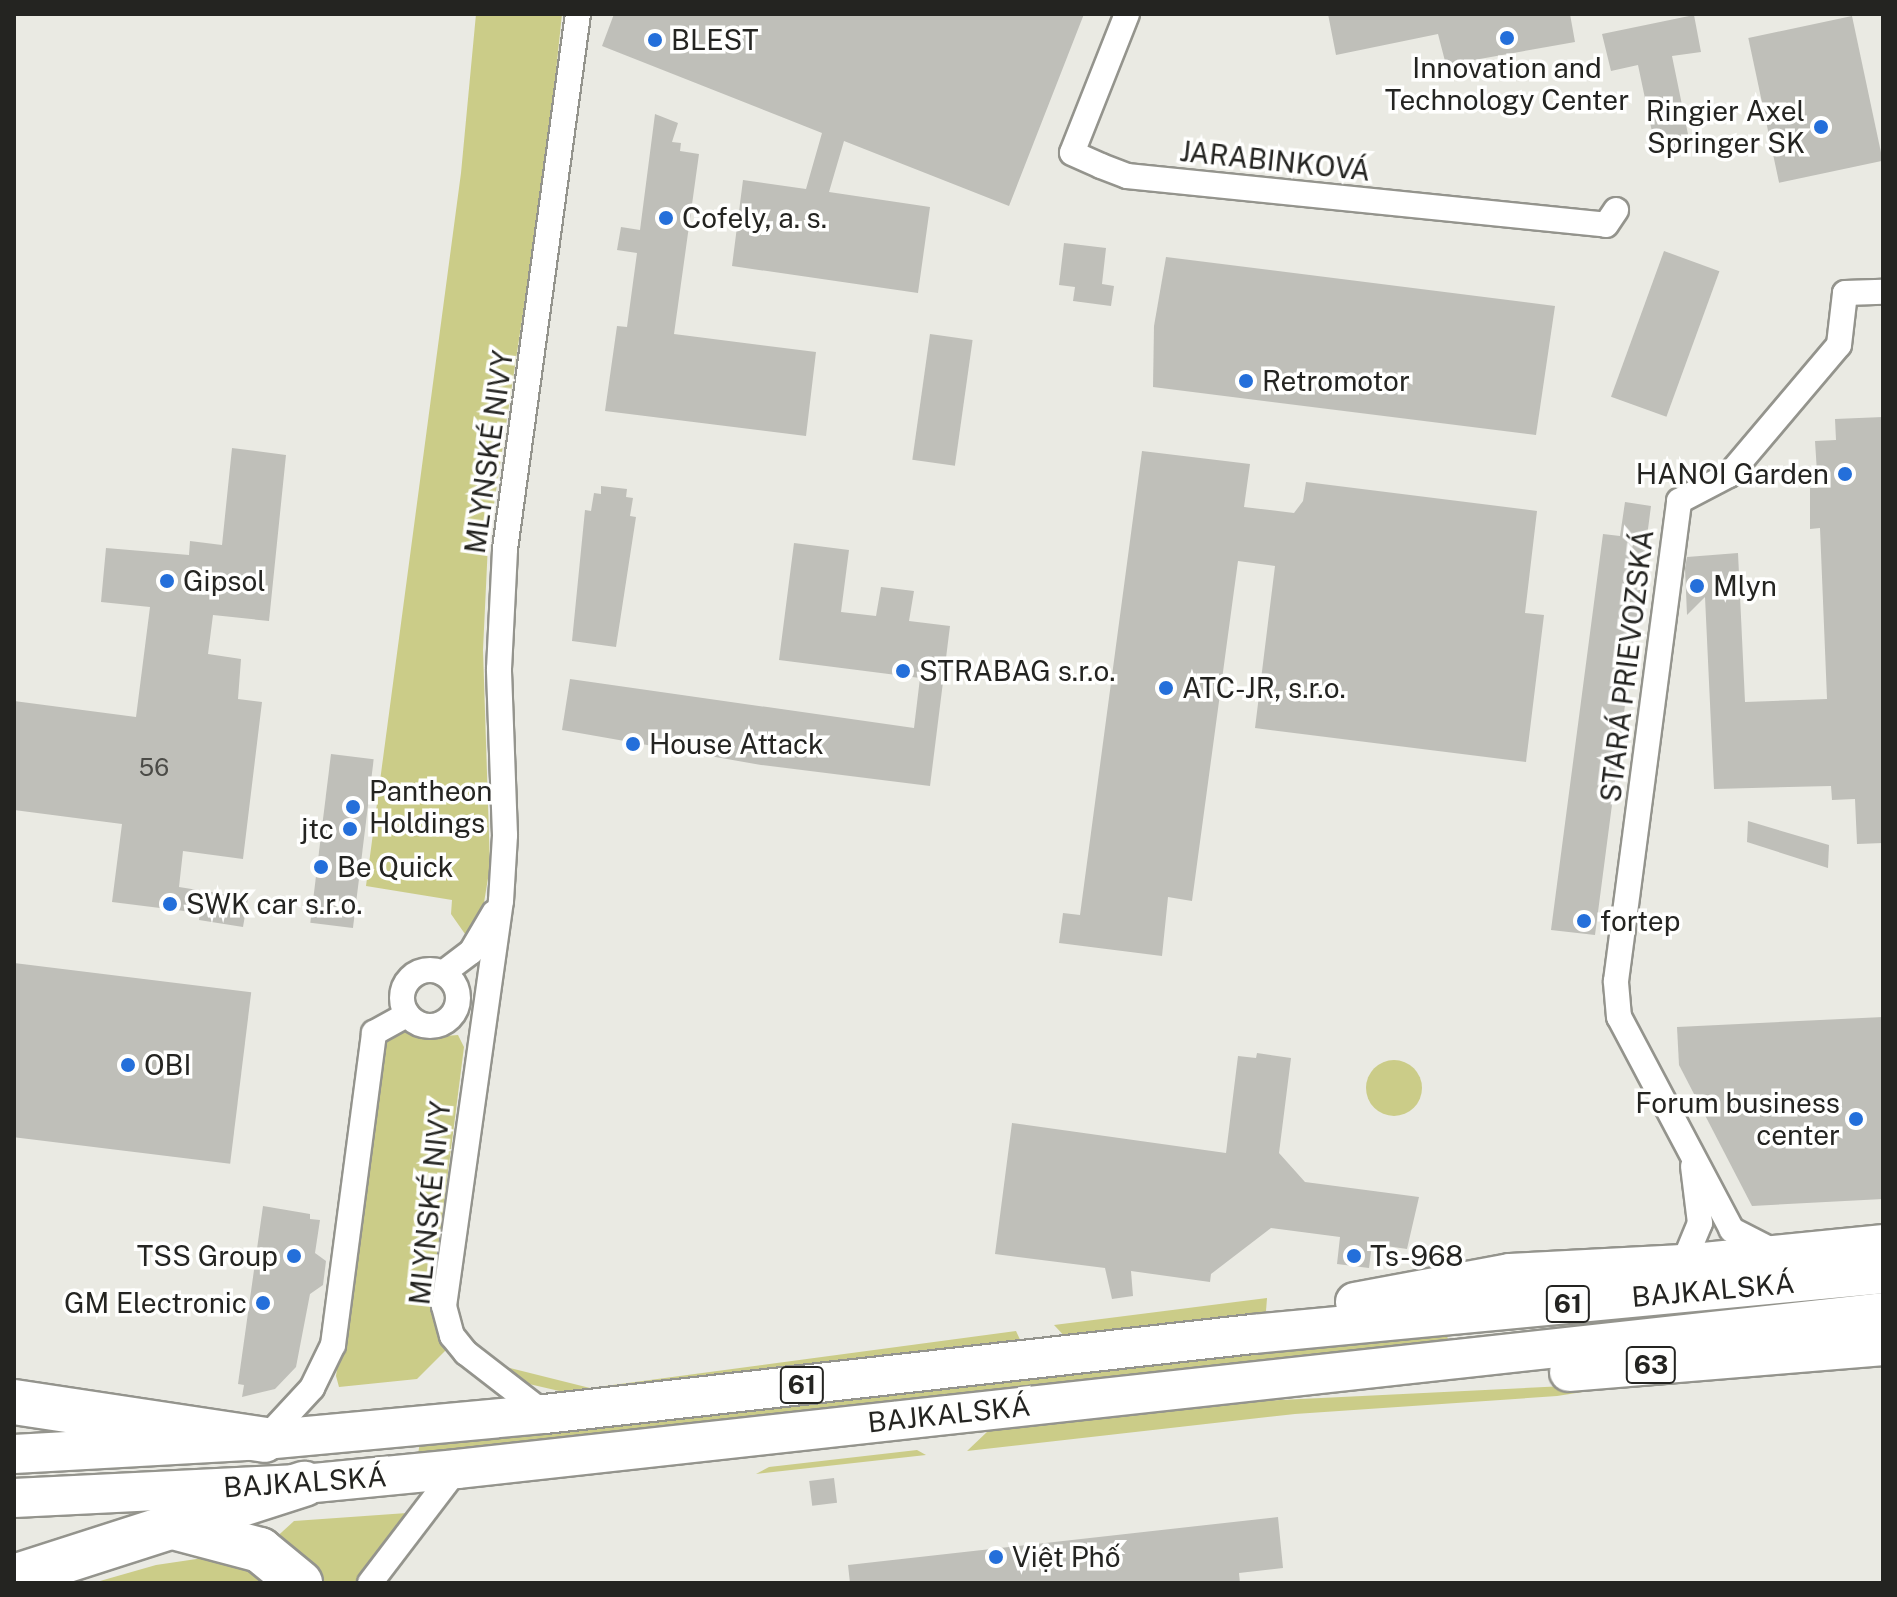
<!DOCTYPE html>
<meta charset="utf-8">
<style>
body{margin:0}
#map{position:relative;width:1897px;height:1597px;overflow:hidden;background:#eaeae3;font-family:"Public Sans",sans-serif}
div>[style]{position:absolute}
[style*='--x']{left:calc(var(--x)*1px);top:calc(var(--y)*1px);width:calc(var(--w)*1px);rotate:calc(var(--a)*1deg)}
.green>*{inset:0;background:#cbcc88}
.round{border-radius:50%}
.building>*{inset:0;background:#bfbfb9;transform-origin:0 0}
.roads{filter:drop-shadow(2px 0 #94948d) drop-shadow(-2px 0 #94948d) drop-shadow(0 2px #94948d) drop-shadow(0 -2px #94948d)}
.minor>*{height:24px;margin:-12px;padding:0 12px;transform-origin:12px;border-radius:12px;background:#fff}
.minor>.ring{margin:-12px;padding:0;box-sizing:content-box;background:none;border:24px solid #fff;border-radius:50%}
.primary>*{height:38px;margin:-19px;padding:0 19px;transform-origin:19px;border-radius:19px;background:#fff}
.motorway>*{height:44px;margin:-22px;padding:0 22px;transform-origin:22px;border-radius:22px;background:#fff}
.dots>*{width:22px;height:22px;translate:-50% -50%;box-sizing:border-box;border:4px solid #fffffe;border-radius:50%}
span{translate:-50% -50%;white-space:nowrap;text-align:center;line-height:1.15;-webkit-text-stroke:7px #fffffe;paint-order:stroke}
.number-label{font-size:24px;color:#4b4b47}
.number-label span{-webkit-text-stroke-width:0}
.shield-label span{padding:2px 6px;background:#fffffe;border:2px solid;border-radius:6px;-webkit-text-stroke-width:0}
.shield-label{font-size:26px;color:#242421;font-weight:700}
.poi-label{font-size:28px;color:#242421}
.left{translate:0 -50%;text-align:left}
.right{translate:-100% -50%;text-align:right}
.street-label{font-size:28px;color:#242421}
.frame{position:absolute;inset:0;border:16px solid #242421;pointer-events:none}
</style>
<div id="map">
<div class="green">
<div style="clip-path:polygon(476px 14px,562px 14px,548px 148px,488px 544px,483px 650px,490px 866px,482px 915px,465px 934px,451px 914px,452px 900px,366px 886px,461px 173px)"></div>
<div style="clip-path:polygon(404px 1030px,431px 1037px,458px 1035px,464px 1047px,432px 1298px,447px 1349px,417px 1379px,339px 1387px,336px 1376px,384px 1038px)"></div>
<div class="round" style="left:1366px;top:1060px;width:56px;height:56px"></div>
<div style="clip-path:polygon(1267px 1298px,1266px 1311px,1256px 1321px,1068px 1340px,1054px 1325px)"></div>
<div style="clip-path:polygon(1446px 1330px,1448px 1340px,418px 1455px,420px 1441px)"></div>
<div style="clip-path:polygon(1016px 1331px,1023px 1346px,568px 1393px,529px 1384px,494px 1364px,590px 1388px)"></div>
<div style="clip-path:polygon(1647px 1382px,1557px 1396px,1295px 1414px,967px 1451px,988px 1431px,1240px 1402px)"></div>
<div style="clip-path:polygon(917px 1450px,926px 1455px,756px 1474px,769px 1467px)"></div>
<div style="clip-path:polygon(407px 1513px,358px 1583px,312px 1583px,270px 1543px,294px 1521px)"></div>
<div style="clip-path:polygon(210px 1557px,252px 1570px,270px 1583px,93px 1583px,156px 1565px)"></div>
</div>
<div class="building">
<div style="clip-path:polygon(614px 14px,1084px 14px,1009px 206px,844px 141px,829px 192px,930px 207px,918px 293px,732px 266px,743px 180px,806px 189px,822px 133px,602px 46px)"></div>
<div style="clip-path:polygon(1328px 14px,1570px 14px,1575px 42px,1446px 65px,1438px 34px,1336px 55px)"></div>
<div style="clip-path:polygon(1694px 15px,1701px 52px,1672px 56px,1690px 144px,1656px 151px,1638px 65px,1611px 71px,1602px 34px)"></div>
<div style="left:1852px;top:16px;width:148px;height:106px;rotate:78deg"></div>
<div style="clip-path:polygon(655px 114px,678px 123px,672px 142px,681px 143px,680px 151px,699px 154px,674px 334px,816px 352px,806px 436px,605px 411px,617px 326px,627px 327px,637px 253px,617px 250px,621px 227px,640px 230px)"></div>
<div style="clip-path:polygon(1064px 243px,1106px 248px,1102px 284px,1114px 286px,1111px 306px,1073px 301px,1075px 287px,1059px 285px)"></div>
<div style="left:1664px;top:251px;width:59px;height:155px;rotate:20deg"></div>
<div style="clip-path:polygon(1166px 257px,1555px 306px,1536px 435px,1153px 387px,1154px 326px)"></div>
<div style="left:930px;top:334px;width:43px;height:127px;rotate:8deg"></div>
<div style="clip-path:polygon(1883px 417px,1883px 843px,1857px 844px,1855px 799px,1832px 800px,1831px 786px,1714px 789px,1705px 597px,1687px 615px,1685px 568px,1687px 557px,1738px 553px,1745px 702px,1827px 699px,1820px 528px,1810px 529px,1810px 488px,1818px 488px,1815px 441px,1836px 440px,1835px 419px)"></div>
<div style="clip-path:polygon(232px 448px,286px 455px,269px 621px,213px 615px,208px 654px,241px 659px,238px 699px,262px 702px,243px 859px,183px 851px,179px 887px,248px 898px,243px 927px,199px 920px,200px 913px,112px 902px,122px 824px,14px 810px,14px 701px,136px 717px,150px 607px,101px 602px,106px 548px,189px 555px,190px 541px,222px 545px)"></div>
<div style="clip-path:polygon(1142px 451px,1250px 464px,1244px 507px,1294px 513px,1303px 501px,1306px 482px,1537px 511px,1525px 613px,1544px 615px,1526px 762px,1255px 728px,1275px 566px,1238px 561px,1192px 901px,1168px 897px,1162px 956px,1059px 943px,1063px 913px,1080px 915px)"></div>
<div style="clip-path:polygon(601px 486px,627px 489px,626px 497px,633px 498px,630px 516px,636px 517px,616px 647px,572px 641px,585px 510px,591px 511px,594px 493px,601px 494px)"></div>
<div style="clip-path:polygon(1625px 502px,1651px 506px,1595px 935px,1551px 930px,1603px 534px,1620px 536px)"></div>
<div style="clip-path:polygon(794px 543px,849px 550px,841px 612px,876px 616px,881px 587px,914px 591px,909px 621px,950px 626px,930px 786px,761px 765px,562px 730px,570px 679px,914px 728px,920px 678px,779px 660px)"></div>
<div style="left:331px;top:754px;width:43px;height:170px;rotate:7deg"></div>
<div style="clip-path:polygon(1748px 821px,1829px 845px,1828px 868px,1747px 842px)"></div>
<div style="left:14px;top:963px;width:239px;height:173px;rotate:7deg"></div>
<div style="clip-path:polygon(1883px 1017px,1883px 1199px,1752px 1206px,1679px 1065px,1677px 1027px)"></div>
<div style="clip-path:polygon(1257px 1053px,1291px 1058px,1279px 1153px,1305px 1182px,1419px 1197px,1407px 1249px,1372px 1244px,1369px 1268px,1337px 1264px,1340px 1237px,1271px 1228px,1211px 1274px,1210px 1282px,1131px 1271px,1133px 1296px,1112px 1299px,1105px 1268px,995px 1254px,1012px 1123px,1226px 1153px,1238px 1056px,1256px 1058px)"></div>
<div style="clip-path:polygon(263px 1206px,310px 1214px,310px 1219px,320px 1220px,315px 1253px,326px 1261px,323px 1285px,310px 1294px,296px 1367px,275px 1389px,242px 1397px,244px 1385px,238px 1384px)"></div>
<div style="left:834px;top:1478px;width:25px;height:25px;rotate:83deg"></div>
<div style="clip-path:polygon(1278px 1517px,1283px 1568px,1239px 1573px,1240px 1583px,850px 1583px,848px 1565px)"></div>
</div>
<div class="roads">
<div class="minor">
<div style="--x:1127;--y:14;--w:149;--a:111.6"></div>
<div style="--x:1072;--y:153;--w:32;--a:24"></div>
<div style="--x:1101;--y:166;--w:28;--a:21"></div>
<div style="--x:1127;--y:176;--w:481;--a:5.8"></div>
<div style="--x:1606;--y:225;--w:18;--a:-56"></div>
<div class="ring" style="left:402px;top:970px;width:32px;height:32px"></div>
<div style="--x:443;--y:973;--w:35;--a:-37"></div>
<div style="--x:471;--y:952;--w:45;--a:-59.5"></div>
<div style="--x:1777;--y:1253;--w:51;--a:-152.9"></div>
<div style="--x:1732;--y:1230;--w:241;--a:-117.9"></div>
<div style="--x:1619;--y:1017;--w:36;--a:-95"></div>
<div style="--x:1616;--y:981;--w:484;--a:-82.5"></div>
<div style="--x:1679;--y:501;--w:56;--a:-27.5"></div>
<div style="--x:1729;--y:475;--w:170;--a:-49.8"></div>
<div style="--x:1839;--y:345;--w:52;--a:-83.4"></div>
<div style="--x:1845;--y:293;--w:38;--a:-2"></div>
<div style="--x:1683;--y:1264;--w:44;--a:-67.5"></div>
<div style="--x:1700;--y:1223;--w:57;--a:-97"></div>
<div style="--x:545;--y:1414;--w:100;--a:-142.3"></div>
<div style="--x:466;--y:1353;--w:22;--a:-129"></div>
<div style="--x:452;--y:1336;--w:31;--a:-105"></div>
<div style="--x:444;--y:1306;--w:409;--a:-82"></div>
<div style="--x:501;--y:901;--w:66;--a:-86.5"></div>
<div style="--x:505;--y:835;--w:166;--a:-92.1"></div>
<div style="--x:499;--y:669;--w:120;--a:-87.1"></div>
<div style="--x:505;--y:549;--w:540;--a:-82.23"></div>
<div style="--x:264;--y:1440;--w:71;--a:-47.3"></div>
<div style="--x:312;--y:1388;--w:48;--a:-64"></div>
<div style="--x:333;--y:1345;--w:315;--a:-82.5"></div>
<div style="--x:374;--y:1033;--w:38;--a:-29"></div>
<div style="--x:370;--y:1583;--w:143;--a:-52.7"></div>
</div>
<div class="primary">
<div style="--x:1355;--y:1302;--w:158;--a:-10.6"></div>
<div style="--x:1510;--y:1273;--w:173;--a:-3"></div>
<div style="--x:1683;--y:1264;--w:201;--a:-5.7"></div>
<div style="--x:1569;--y:1372;--w:315;--a:-4.7"></div>
<div style="--x:14;--y:1454;--w:250;--a:-3.2"></div>
<div style="--x:264;--y:1440;--w:282;--a:-5.3"></div>
<div style="--x:545;--y:1414;--w:713;--a:-6.45"></div>
<div style="--x:1253;--y:1334;--w:633;--a:-5.44"></div>
<div style="--x:14;--y:1498;--w:290;--a:-2.8"></div>
<div style="--x:304;--y:1484;--w:154;--a:-5.6"></div>
<div style="--x:457;--y:1469;--w:1435;--a:-6.28"></div>
</div>
<div class="motorway">
<div style="--x:14;--y:1402;--w:253;--a:8.6"></div>
<div style="--x:177;--y:1528;--w:86;--a:14.8"></div>
<div style="--x:260;--y:1550;--w:52;--a:39.5"></div>
<div style="--x:14;--y:1577;--w:305;--a:-17.8"></div>
</div>
</div>
<div class="dots">
<div style="left:1507px;top:38px;background:#246fda"></div>
<div style="left:655px;top:40px;background:#246fda"></div>
<div style="left:1821px;top:127px;background:#246fda"></div>
<div style="left:666px;top:218px;background:#246fda"></div>
<div style="left:1246px;top:381px;background:#246fda"></div>
<div style="left:1845px;top:474px;background:#246fda"></div>
<div style="left:167px;top:581px;background:#246fda"></div>
<div style="left:1697px;top:586px;background:#246fda"></div>
<div style="left:903px;top:671px;background:#246fda"></div>
<div style="left:1166px;top:688px;background:#246fda"></div>
<div style="left:633px;top:744px;background:#246fda"></div>
<div style="left:353px;top:807px;background:#246fda"></div>
<div style="left:350px;top:829px;background:#246fda"></div>
<div style="left:321px;top:867px;background:#246fda"></div>
<div style="left:170px;top:904px;background:#246fda"></div>
<div style="left:1584px;top:921px;background:#246fda"></div>
<div style="left:128px;top:1065px;background:#246fda"></div>
<div style="left:1856px;top:1119px;background:#246fda"></div>
<div style="left:294px;top:1256px;background:#246fda"></div>
<div style="left:1354px;top:1256px;background:#246fda"></div>
<div style="left:263px;top:1303px;background:#246fda"></div>
<div style="left:996px;top:1557px;background:#246fda"></div>
</div>
<div class="number-label">
<span style="left:154px;top:768px">56</span>
</div>
<div class="shield-label">
<span style="left:1568px;top:1304px">61</span>
<span style="left:1651px;top:1365px">63</span>
<span style="left:802px;top:1385px">61</span>
</div>
<div class="poi-label">
<span class="left" style="left:671px;top:40px">BLEST</span>
<span style="left:1507px;top:84px">Innovation and<br>Technology Center</span>
<span class="right" style="left:1805px;top:127px">Ringier Axel<br>Springer SK</span>
<span class="left" style="left:682px;top:218px">Cofely, a. s.</span>
<span class="left" style="left:1262px;top:381px">Retromotor</span>
<span class="right" style="left:1829px;top:474px">HANOI Garden</span>
<span class="left" style="left:183px;top:581px">Gipsol</span>
<span class="left" style="left:1713px;top:586px">Mlyn</span>
<span class="left" style="left:919px;top:671px">STRABAG s.r.o.</span>
<span class="left" style="left:1182px;top:688px">ATC-JR, s.r.o.</span>
<span class="left" style="left:649px;top:744px">House Attack</span>
<span class="left" style="left:369px;top:807px">Pantheon<br>Holdings</span>
<span class="right" style="left:334px;top:829px">jtc</span>
<span class="left" style="left:337px;top:867px">Be Quick</span>
<span class="left" style="left:186px;top:904px">SWK car s.r.o.</span>
<span class="left" style="left:1600px;top:921px">fortep</span>
<span class="left" style="left:144px;top:1065px">OBI</span>
<span class="right" style="left:1840px;top:1119px">Forum business<br>center</span>
<span class="right" style="left:278px;top:1256px">TSS Group</span>
<span class="left" style="left:1370px;top:1256px">Ts-968</span>
<span class="right" style="left:247px;top:1303px">GM Electronic</span>
<span class="left" style="left:1012px;top:1557px">Việt Phố</span>
</div>
<div class="street-label">
<span style="left:1275px;top:161px;rotate:6deg">JARABINKOVÁ</span>
<span style="left:489px;top:452px;rotate:-82deg">MLYNSKÉ NIVY</span>
<span style="left:1627px;top:666px;rotate:-83deg">STARÁ PRIEVOZSKÁ</span>
<span style="left:430px;top:1203px;rotate:-84deg">MLYNSKÉ NIVY</span>
<span style="left:1713px;top:1290px;rotate:-5deg">BAJKALSKÁ</span>
<span style="left:949px;top:1414px;rotate:-6deg">BAJKALSKÁ</span>
<span style="left:305px;top:1482px;rotate:-4deg">BAJKALSKÁ</span>
</div>
<div class="frame"></div>
</div>
